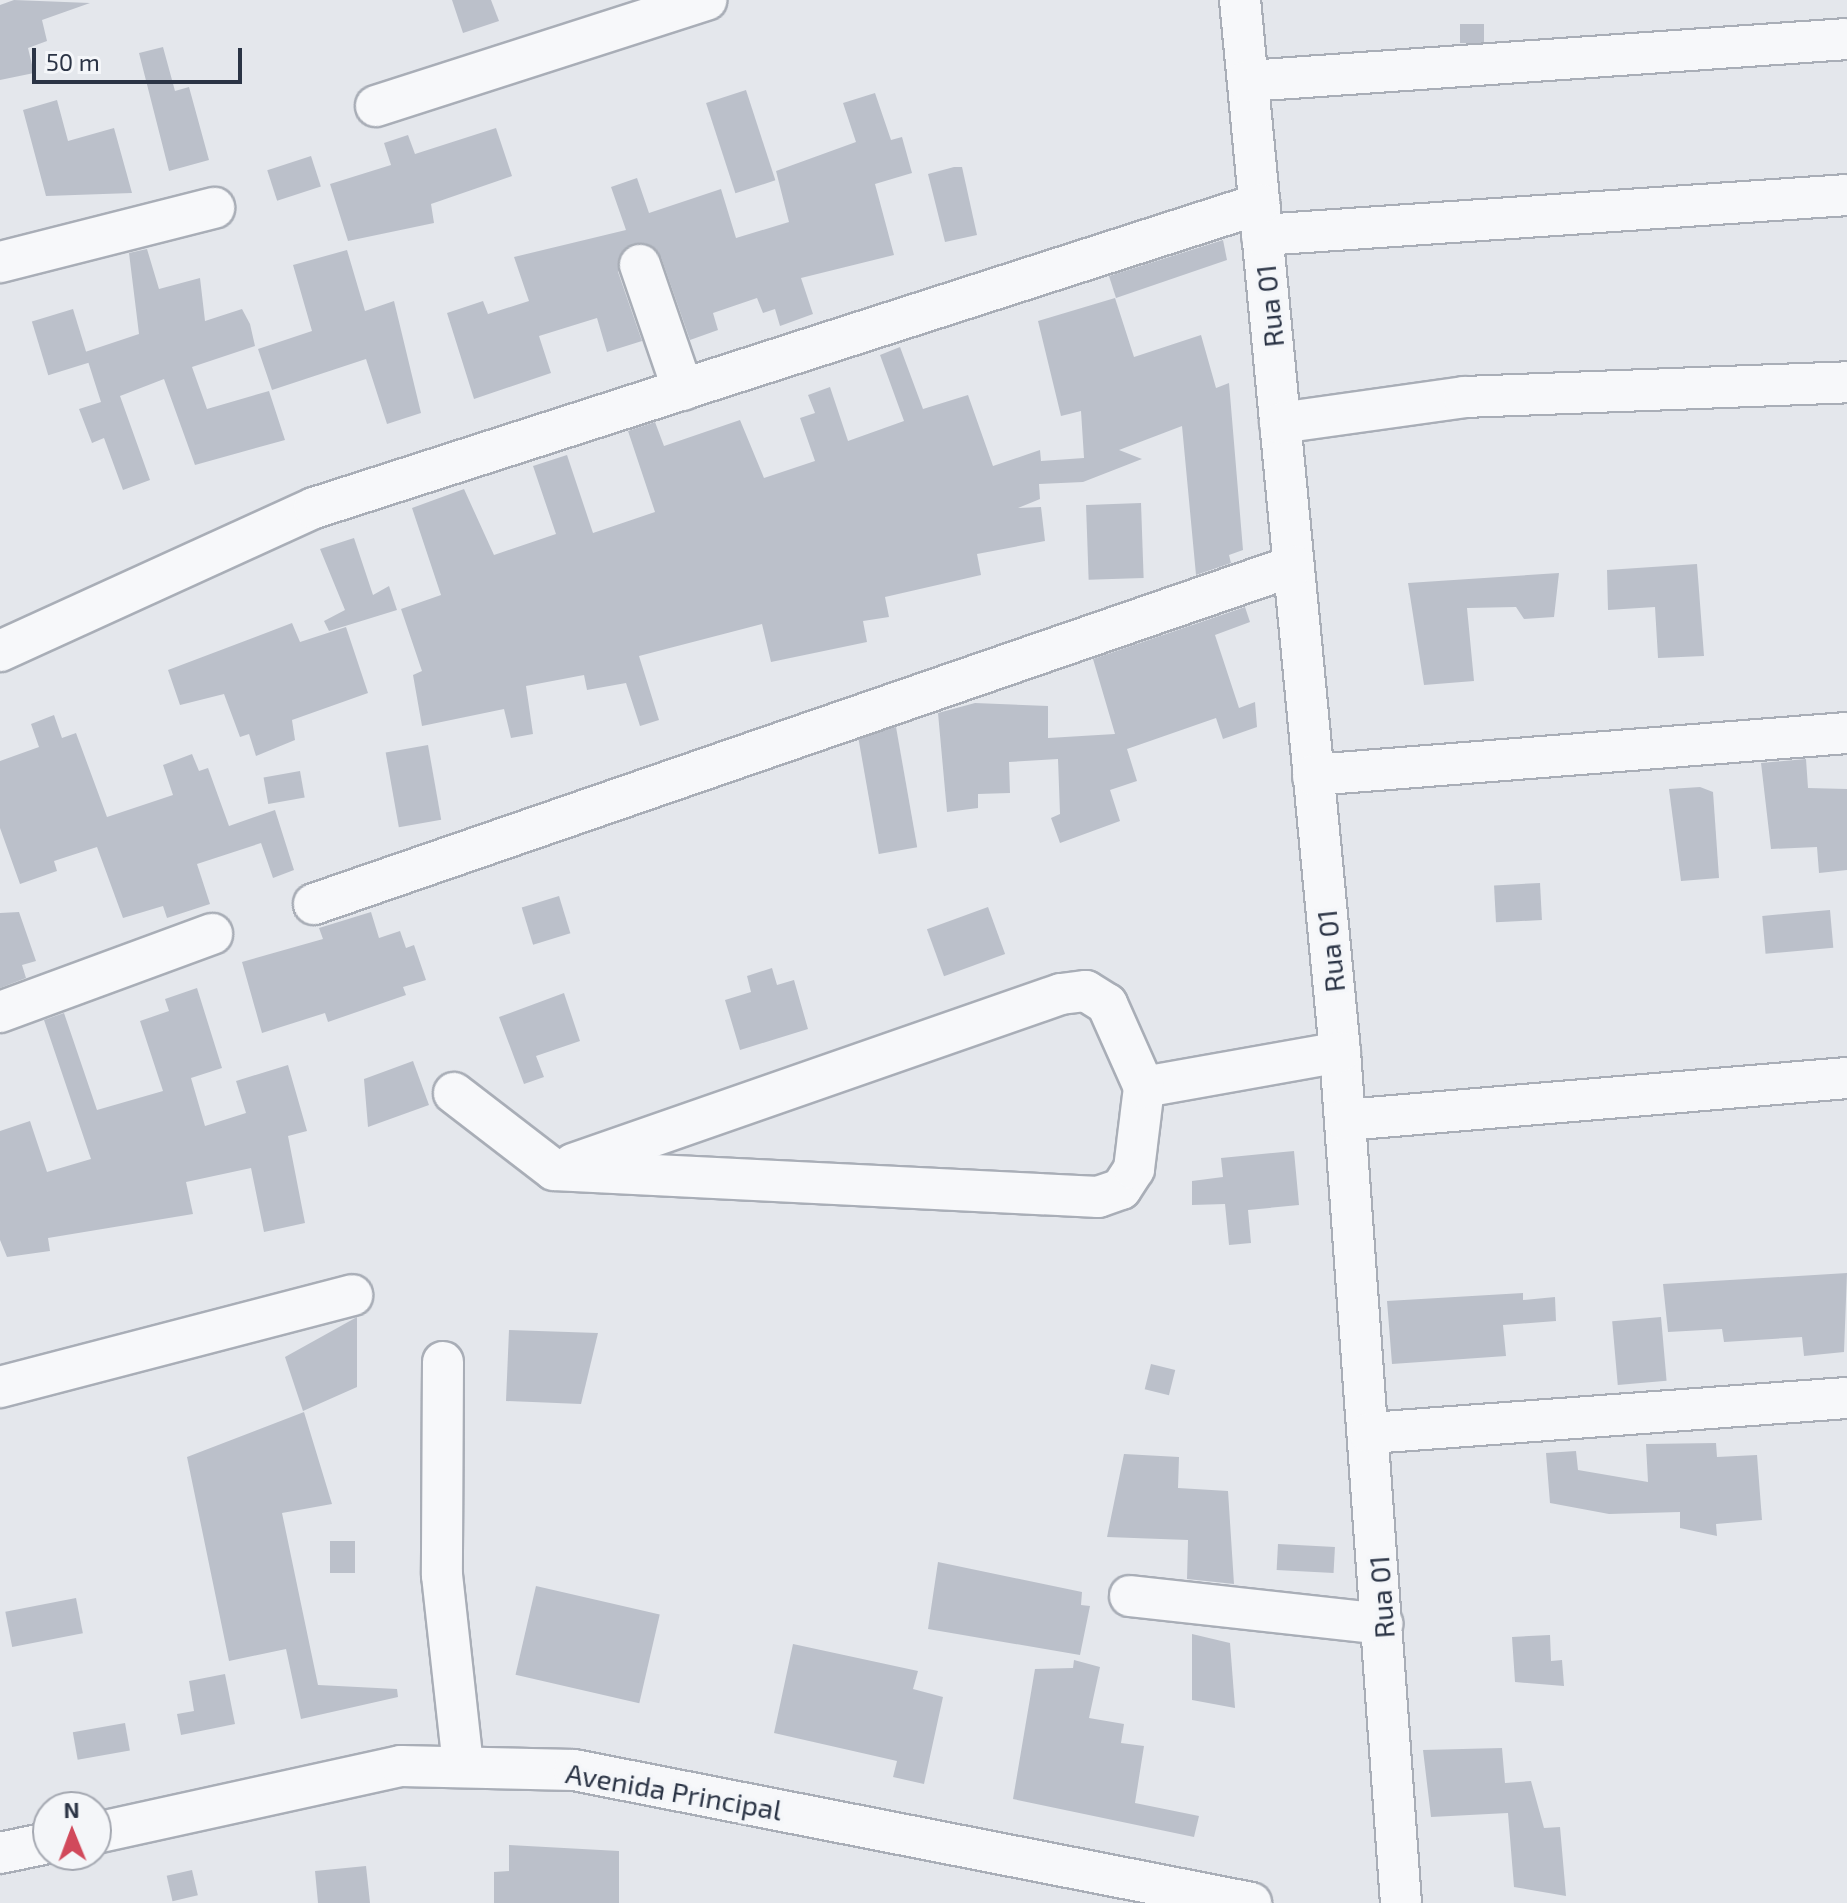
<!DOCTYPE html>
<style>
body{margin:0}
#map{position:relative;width:1847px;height:1903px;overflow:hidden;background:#e4e7ec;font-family:"Exo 2",sans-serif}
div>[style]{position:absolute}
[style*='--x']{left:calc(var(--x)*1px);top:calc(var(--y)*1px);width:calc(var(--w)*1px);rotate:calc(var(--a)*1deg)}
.building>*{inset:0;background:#bbc0ca;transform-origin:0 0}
.roads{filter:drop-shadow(2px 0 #a9aeb7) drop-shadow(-2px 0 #a9aeb7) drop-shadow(0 2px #a9aeb7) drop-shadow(0 -2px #a9aeb7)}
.minor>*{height:40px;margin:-20px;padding:0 20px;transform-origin:20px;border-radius:20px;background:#f7f8fa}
span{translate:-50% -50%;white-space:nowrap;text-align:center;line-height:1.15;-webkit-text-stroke:7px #f4f6f9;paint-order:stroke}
.street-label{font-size:28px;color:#2b3445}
.north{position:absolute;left:32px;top:1791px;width:80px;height:80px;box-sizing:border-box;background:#f4f6f9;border:2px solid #a4a8b1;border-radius:50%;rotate:359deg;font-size:22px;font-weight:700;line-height:32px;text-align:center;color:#2b3445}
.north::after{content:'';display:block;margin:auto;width:28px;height:36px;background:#d1495b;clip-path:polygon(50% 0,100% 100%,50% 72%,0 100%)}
.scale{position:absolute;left:32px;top:48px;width:210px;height:36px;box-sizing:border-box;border:4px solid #2b3445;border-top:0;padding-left:10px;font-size:24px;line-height:28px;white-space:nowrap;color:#2b3445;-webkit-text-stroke:6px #f4f6f9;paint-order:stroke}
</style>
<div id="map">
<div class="building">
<div style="clip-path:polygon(14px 0,90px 3px,42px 20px,47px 41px,28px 48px,34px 73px,0 80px,0 5px)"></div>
<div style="clip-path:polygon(452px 0,491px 0,499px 21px,463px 33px)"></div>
<div style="left:1460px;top:24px;width:24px;height:19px"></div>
<div style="clip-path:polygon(163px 47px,175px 91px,189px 87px,209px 160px,169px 171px,139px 53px)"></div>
<div style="left:746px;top:90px;width:95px;height:42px;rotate:72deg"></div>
<div style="clip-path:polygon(875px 93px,891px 140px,902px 137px,912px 173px,875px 184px,894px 255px,801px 278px,813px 314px,780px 326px,775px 309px,763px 313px,757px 298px,713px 313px,718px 330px,690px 340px,661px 257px,645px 243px,632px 244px,618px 272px,642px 341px,607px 352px,597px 318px,539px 336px,551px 373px,474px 399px,447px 313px,483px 301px,488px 314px,529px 301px,514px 257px,626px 230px,611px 187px,637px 178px,649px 213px,721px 189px,736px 238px,789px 222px,776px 171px,856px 142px,843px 103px)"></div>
<div style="clip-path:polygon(57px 100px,68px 141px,114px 128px,132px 193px,46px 196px,23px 110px)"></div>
<div style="clip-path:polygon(496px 128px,512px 176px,431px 204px,434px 223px,348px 241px,330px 184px,391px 165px,384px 143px,408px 135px,415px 154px)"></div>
<div style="left:311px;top:156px;width:32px;height:46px;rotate:72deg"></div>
<div style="clip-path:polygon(954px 167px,962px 167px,977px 235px,945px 242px,928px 174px)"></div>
<div style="clip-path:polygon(1223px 240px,1227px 260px,1116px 298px,1109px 276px)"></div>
<div style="clip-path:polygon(147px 249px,159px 289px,200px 278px,205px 321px,242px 309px,250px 324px,255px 346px,192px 367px,207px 409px,269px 391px,285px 440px,195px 465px,164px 379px,120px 396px,150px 480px,123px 490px,104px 438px,92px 443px,79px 409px,101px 402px,85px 352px,139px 334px,129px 253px)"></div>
<div style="clip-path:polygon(347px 250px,365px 311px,394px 301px,421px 413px,387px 424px,366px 359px,272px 390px,258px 349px,312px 331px,293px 265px)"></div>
<div style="clip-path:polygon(1115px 298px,1134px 357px,1201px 335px,1216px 388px,1229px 383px,1243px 550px,1229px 555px,1231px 563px,1196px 575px,1182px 426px,1119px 450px,1142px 459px,1083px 482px,1039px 484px,1040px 499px,1018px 508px,1041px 507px,1045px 541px,977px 554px,981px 575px,885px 597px,889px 617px,863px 621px,867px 642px,771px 662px,762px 624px,639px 656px,659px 720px,640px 726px,626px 683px,587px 690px,584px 675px,526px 686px,533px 734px,511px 738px,504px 709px,422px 726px,413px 675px,422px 671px,401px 609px,441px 595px,412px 508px,464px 489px,494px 555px,556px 534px,533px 466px,567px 455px,593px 533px,655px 512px,628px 431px,655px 422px,664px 446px,740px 420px,764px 478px,815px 461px,800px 418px,815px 413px,808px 395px,830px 387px,848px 441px,904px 421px,880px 355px,900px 347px,923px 409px,968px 395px,993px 466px,1040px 450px,1041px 461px,1084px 458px,1081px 411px,1061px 416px,1038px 321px)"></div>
<div style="left:73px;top:309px;width:56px;height:43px;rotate:73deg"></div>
<div style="left:1141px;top:503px;width:75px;height:55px;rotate:88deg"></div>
<div style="clip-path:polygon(354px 538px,373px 595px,389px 586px,397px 610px,329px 631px,324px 621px,345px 610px,320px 549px)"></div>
<div style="clip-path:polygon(1697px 564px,1704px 656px,1658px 658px,1655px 607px,1608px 610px,1607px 570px)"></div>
<div style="clip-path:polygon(1559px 573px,1554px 617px,1524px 619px,1516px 607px,1467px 608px,1474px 681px,1424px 685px,1408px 583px)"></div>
<div style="clip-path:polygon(1245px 607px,1250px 622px,1215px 635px,1239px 708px,1255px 702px,1257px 727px,1223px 739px,1216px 718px,1127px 749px,1137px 781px,1110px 790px,1120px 821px,1060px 843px,1051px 818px,1060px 814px,1058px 759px,1009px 762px,1010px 793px,978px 794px,978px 808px,947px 812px,938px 713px,975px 703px,1048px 706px,1048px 738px,1115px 734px,1093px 659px)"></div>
<div style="clip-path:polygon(292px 623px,300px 642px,346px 627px,368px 693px,292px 720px,295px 740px,256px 756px,249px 734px,240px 737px,224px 694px,180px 705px,168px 670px)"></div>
<div style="clip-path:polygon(54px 715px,62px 738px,76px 733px,107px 817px,173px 795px,163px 765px,192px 754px,199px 771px,208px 768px,229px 826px,275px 810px,294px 870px,273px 878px,261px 843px,197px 864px,210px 904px,167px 918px,163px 906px,123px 918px,97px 847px,54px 861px,57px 871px,20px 884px,0 828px,0 761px,39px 747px,31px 724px)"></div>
<div style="left:896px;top:727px;width:122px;height:39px;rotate:80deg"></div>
<div style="left:428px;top:745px;width:76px;height:43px;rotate:80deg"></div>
<div style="clip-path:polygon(1806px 759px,1808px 788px,1847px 789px,1847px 870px,1819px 873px,1817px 847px,1771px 849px,1761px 763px)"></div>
<div style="left:300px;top:771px;width:27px;height:37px;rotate:80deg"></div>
<div style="clip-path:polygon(1700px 787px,1713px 792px,1719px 878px,1681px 881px,1669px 789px)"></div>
<div style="left:1540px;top:883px;width:37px;height:46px;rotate:87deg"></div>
<div style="left:559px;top:896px;width:39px;height:39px;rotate:73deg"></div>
<div style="left:988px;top:907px;width:50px;height:65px;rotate:70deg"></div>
<div style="left:1830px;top:910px;width:38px;height:68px;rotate:85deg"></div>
<div style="clip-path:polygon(19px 912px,36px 961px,22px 965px,26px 978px,0 988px,0 913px)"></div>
<div style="clip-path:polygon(371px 912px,379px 938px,400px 931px,406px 948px,414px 945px,426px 980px,403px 987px,406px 995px,328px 1022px,325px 1013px,262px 1033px,242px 962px,323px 939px,319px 928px)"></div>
<div style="clip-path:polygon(772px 968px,777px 985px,794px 980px,808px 1029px,740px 1050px,725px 1000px,751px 992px,747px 976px)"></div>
<div style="clip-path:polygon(197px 988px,222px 1068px,191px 1078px,205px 1126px,246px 1113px,236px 1081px,288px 1065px,307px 1131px,288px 1136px,305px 1223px,264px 1232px,251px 1168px,186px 1182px,193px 1214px,48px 1238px,50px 1251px,7px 1257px,0 1240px,0 1131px,30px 1121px,47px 1172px,91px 1159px,44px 1020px,64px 1013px,97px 1110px,163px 1091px,140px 1021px,169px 1011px,165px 999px)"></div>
<div style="clip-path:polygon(564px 993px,580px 1041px,536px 1056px,544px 1077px,524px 1084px,499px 1017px)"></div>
<div style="clip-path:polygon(413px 1061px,429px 1105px,368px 1127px,364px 1079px)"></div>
<div style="clip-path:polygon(1294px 1151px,1299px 1205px,1248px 1210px,1251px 1243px,1229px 1245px,1225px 1204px,1192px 1205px,1192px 1181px,1223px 1177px,1221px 1158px)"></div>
<div style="clip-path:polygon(1847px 1273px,1844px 1352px,1804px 1356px,1802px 1337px,1724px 1342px,1722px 1329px,1668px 1332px,1663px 1284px)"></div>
<div style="clip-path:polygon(1523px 1293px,1523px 1300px,1555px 1297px,1556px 1321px,1503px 1325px,1506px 1356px,1392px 1364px,1387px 1301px)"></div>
<div style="clip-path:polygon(357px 1317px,357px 1387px,303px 1411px,285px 1357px)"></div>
<div style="left:1661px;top:1317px;width:64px;height:49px;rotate:85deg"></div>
<div style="clip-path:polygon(509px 1330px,598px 1333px,581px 1404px,506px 1401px)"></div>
<div style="left:1151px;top:1364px;width:25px;height:26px;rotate:14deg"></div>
<div style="clip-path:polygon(304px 1412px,332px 1504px,282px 1513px,318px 1685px,397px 1689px,398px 1697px,301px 1719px,286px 1649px,229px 1661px,187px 1457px)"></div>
<div style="clip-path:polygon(1716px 1443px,1717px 1457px,1757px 1455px,1762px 1520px,1716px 1524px,1717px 1536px,1680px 1528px,1680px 1512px,1609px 1514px,1550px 1503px,1546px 1453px,1576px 1451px,1578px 1470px,1648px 1482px,1646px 1444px)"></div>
<div style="clip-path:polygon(1124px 1454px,1179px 1457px,1178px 1488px,1228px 1491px,1234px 1584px,1187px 1579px,1188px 1540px,1107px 1537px)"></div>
<div style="left:330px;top:1541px;width:25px;height:32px"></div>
<div style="left:1278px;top:1544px;width:57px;height:26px;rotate:3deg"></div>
<div style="clip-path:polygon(938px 1562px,1082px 1592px,1081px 1605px,1090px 1606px,1080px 1655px,928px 1629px)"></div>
<div style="left:536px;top:1586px;width:127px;height:91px;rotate:13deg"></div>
<div style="left:76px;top:1598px;width:36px;height:72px;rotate:79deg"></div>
<div style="clip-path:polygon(1192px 1634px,1230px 1643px,1235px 1708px,1192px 1700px)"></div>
<div style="clip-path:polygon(1550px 1635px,1551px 1661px,1562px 1660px,1564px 1686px,1515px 1682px,1512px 1637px)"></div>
<div style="clip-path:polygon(793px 1644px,918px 1671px,913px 1689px,943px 1697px,924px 1784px,893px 1777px,897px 1761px,774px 1733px)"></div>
<div style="clip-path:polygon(1074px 1660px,1100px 1667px,1089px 1718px,1124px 1724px,1121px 1743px,1144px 1746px,1135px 1803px,1199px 1816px,1194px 1837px,1013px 1799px,1035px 1669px,1073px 1668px)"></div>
<div style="clip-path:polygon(225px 1674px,235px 1724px,181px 1735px,177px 1714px,194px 1711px,189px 1681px)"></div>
<div style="left:125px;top:1723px;width:28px;height:53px;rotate:80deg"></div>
<div style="clip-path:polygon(1502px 1748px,1505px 1783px,1531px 1781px,1544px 1828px,1560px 1827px,1566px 1896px,1514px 1887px,1508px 1813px,1431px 1817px,1423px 1750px)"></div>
<div style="clip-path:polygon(509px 1845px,619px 1851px,619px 1903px,494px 1903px,494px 1872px,509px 1871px)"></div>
<div style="clip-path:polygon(366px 1866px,370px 1903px,318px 1903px,315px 1871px)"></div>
<div style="left:192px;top:1870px;width:26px;height:26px;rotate:77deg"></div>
</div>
<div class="roads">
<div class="minor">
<div style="--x:1240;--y:0;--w:1057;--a:84.57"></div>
<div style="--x:1340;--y:1052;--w:853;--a:85.9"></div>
<div style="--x:1248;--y:81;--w:600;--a:-4.01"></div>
<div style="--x:376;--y:106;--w:347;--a:-17.8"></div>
<div style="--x:1262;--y:235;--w:586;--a:-3.91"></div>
<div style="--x:0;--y:262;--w:221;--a:-14.2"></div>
<div style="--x:640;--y:265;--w:132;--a:71"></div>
<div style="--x:1280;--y:423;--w:186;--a:-8"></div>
<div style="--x:1464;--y:397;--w:383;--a:-2.2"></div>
<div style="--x:0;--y:651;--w:345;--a:-24.5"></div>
<div style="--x:314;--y:508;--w:993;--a:-17.83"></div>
<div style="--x:1313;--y:775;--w:536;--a:-4.5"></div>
<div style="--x:314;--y:904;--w:1036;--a:-19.05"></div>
<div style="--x:0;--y:1012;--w:226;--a:-20.2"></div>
<div style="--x:454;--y:1093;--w:126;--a:37.6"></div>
<div style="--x:554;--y:1170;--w:545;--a:2.84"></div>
<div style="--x:1098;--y:1197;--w:24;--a:-19"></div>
<div style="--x:1121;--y:1189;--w:24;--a:-57"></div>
<div style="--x:1134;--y:1169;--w:83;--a:-83"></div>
<div style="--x:1144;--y:1087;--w:199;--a:-10.1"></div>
<div style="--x:1345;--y:1120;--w:504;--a:-4.78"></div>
<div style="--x:573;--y:1164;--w:517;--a:-19.21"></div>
<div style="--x:1061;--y:994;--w:25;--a:-7"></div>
<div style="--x:1086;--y:991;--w:25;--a:32"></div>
<div style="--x:1107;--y:1004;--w:91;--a:66"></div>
<div style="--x:443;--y:1362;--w:213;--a:90.3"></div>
<div style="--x:442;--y:1575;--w:190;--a:83.7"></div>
<div style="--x:0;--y:1387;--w:364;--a:-14.6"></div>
<div style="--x:1370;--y:1433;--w:478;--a:-4.2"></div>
<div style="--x:1130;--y:1596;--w:254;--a:6.3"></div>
<div style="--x:96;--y:1833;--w:312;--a:-12.4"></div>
<div style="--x:401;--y:1766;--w:173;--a:1.3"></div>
<div style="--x:574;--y:1770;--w:690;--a:11.11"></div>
<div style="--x:0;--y:1853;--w:49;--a:-11.8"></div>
</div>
</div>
<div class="street-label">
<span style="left:1269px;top:306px;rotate:-96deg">Rua 01</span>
<span style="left:1330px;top:951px;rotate:-96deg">Rua 01</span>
<span style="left:1381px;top:1597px;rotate:-94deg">Rua 01</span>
<span style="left:674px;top:1791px;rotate:10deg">Avenida Principal</span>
</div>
<div class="north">N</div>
<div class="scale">50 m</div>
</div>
